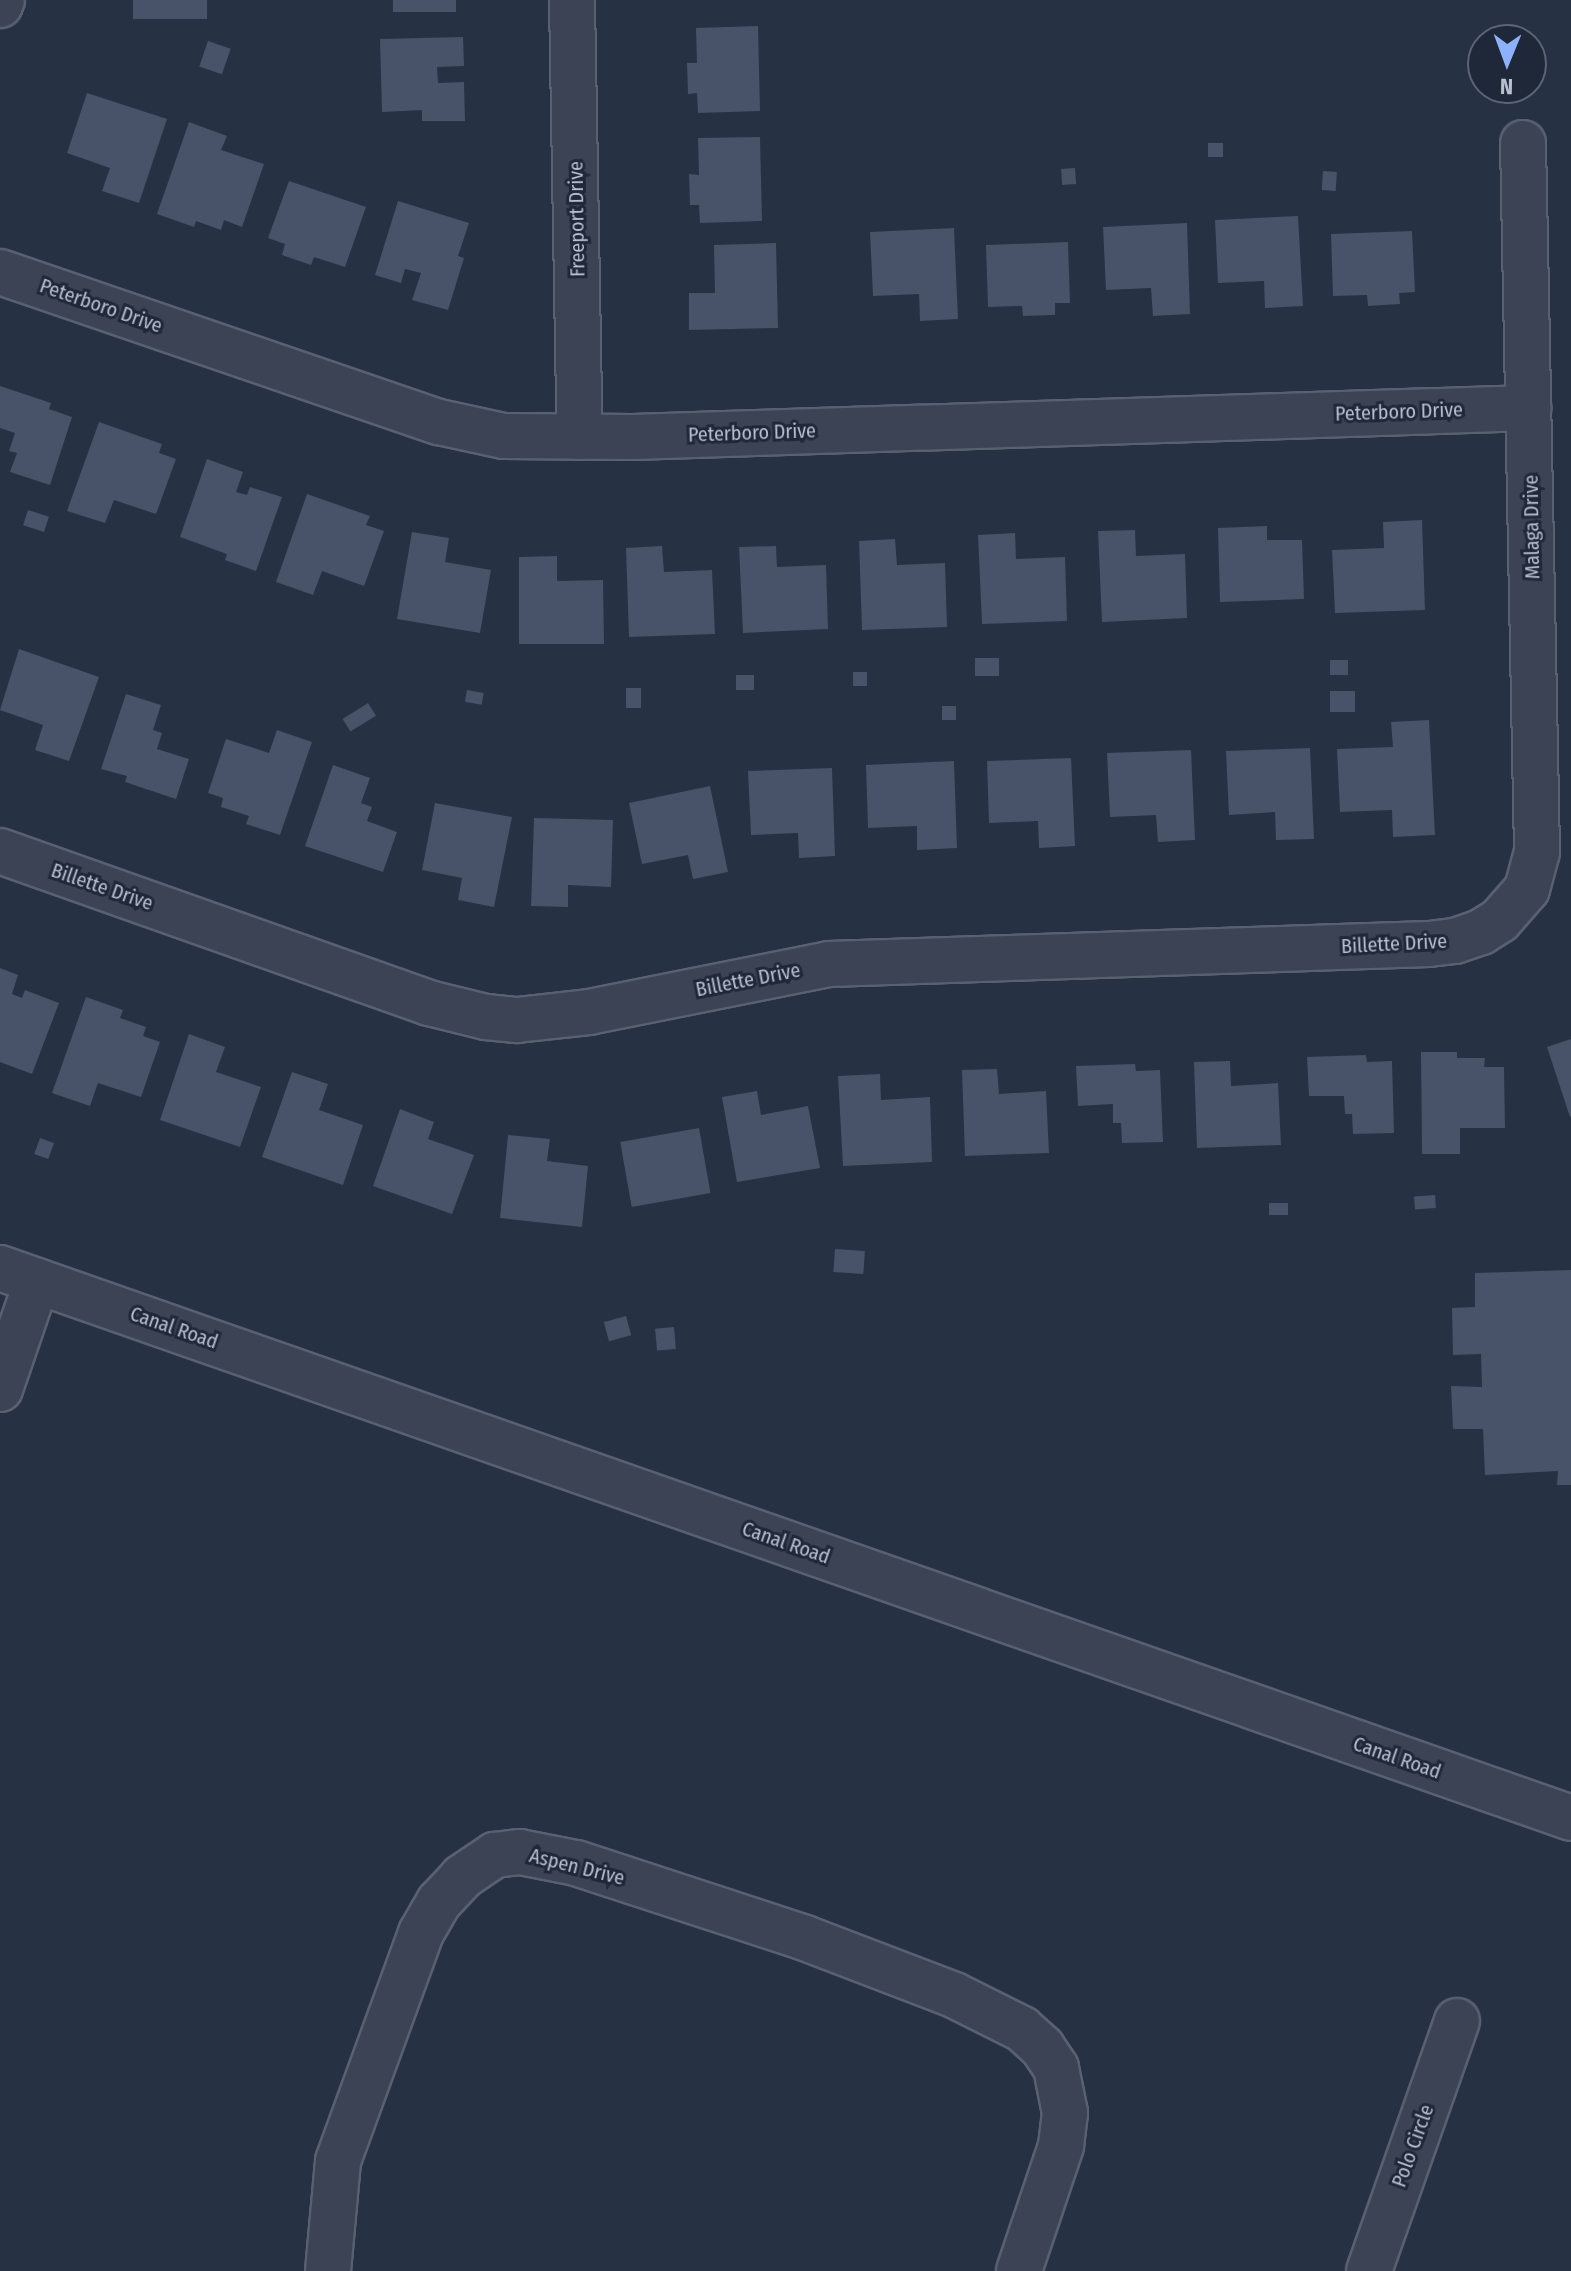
<!DOCTYPE html>
<style>
body{margin:0}
#map{position:relative;width:1571px;height:2271px;overflow:hidden;background:#263144;font-family:"Fira Sans Condensed",sans-serif}
div>[style]{position:absolute}
[style*='--x']{left:calc(var(--x)*1px);top:calc(var(--y)*1px);width:calc(var(--w)*1px);rotate:calc(var(--a)*1deg)}
.building>*{inset:0;background:#485268;transform-origin:0 0}
.roads{filter:drop-shadow(2px 0 #596171) drop-shadow(-2px 0 #596171) drop-shadow(0 2px #596171) drop-shadow(0 -2px #596171)}
.minor>*{height:44px;margin:-22px;padding:0 22px;transform-origin:22px;border-radius:22px;background:#3b4354}
span{translate:-50% -50%;white-space:nowrap;text-align:center;line-height:1.15;-webkit-text-stroke:6px #1f2839;paint-order:stroke}
.street-label{font-size:20px;color:#b8bfcd}
.north{position:absolute;left:1467px;top:24px;width:80px;height:80px;box-sizing:border-box;background:#1f2839;border:2px solid #5c6474;border-radius:50%;rotate:181deg;font-size:22px;font-weight:700;line-height:32px;text-align:center;color:#b8bfcd}
.north::after{content:'';display:block;margin:auto;width:28px;height:36px;background:#8eb1fc;clip-path:polygon(50% 0,100% 100%,50% 72%,0 100%)}
</style>
<div id="map">
<div class="building">
<div style="left:133px;top:0;width:74px;height:19px"></div>
<div style="left:393px;top:0;width:63px;height:12px"></div>
<div style="clip-path:polygon(758px 26px,760px 111px,698px 113px,697px 93px,688px 94px,687px 63px,697px 63px,696px 28px)"></div>
<div style="clip-path:polygon(463px 37px,464px 66px,437px 67px,438px 83px,464px 82px,465px 121px,422px 121px,422px 110px,382px 112px,380px 39px)"></div>
<div style="left:208px;top:41px;width:24px;height:27px;rotate:19deg"></div>
<div style="clip-path:polygon(87px 93px,167px 119px,139px 203px,102px 191px,110px 168px,67px 153px)"></div>
<div style="clip-path:polygon(189px 122px,227px 136px,221px 150px,264px 164px,242px 227px,224px 220px,221px 230px,196px 221px,194px 227px,157px 214px)"></div>
<div style="clip-path:polygon(760px 137px,762px 221px,700px 223px,699px 205px,690px 205px,689px 174px,699px 175px,698px 138px)"></div>
<div style="left:1208px;top:143px;width:15px;height:14px"></div>
<div style="left:1075px;top:168px;width:16px;height:14px;rotate:86deg"></div>
<div style="left:1323px;top:171px;width:14px;height:19px;rotate:4deg"></div>
<div style="clip-path:polygon(289px 181px,366px 207px,345px 267px,314px 257px,311px 265px,282px 255px,285px 244px,268px 238px)"></div>
<div style="clip-path:polygon(398px 201px,469px 223px,458px 256px,464px 258px,448px 310px,412px 300px,421px 273px,405px 269px,401px 283px,375px 275px)"></div>
<div style="clip-path:polygon(1298px 216px,1303px 306px,1265px 308px,1264px 281px,1218px 283px,1215px 220px)"></div>
<div style="clip-path:polygon(1187px 223px,1190px 314px,1153px 316px,1151px 288px,1106px 290px,1103px 227px)"></div>
<div style="clip-path:polygon(954px 228px,958px 319px,920px 321px,919px 294px,873px 296px,870px 232px)"></div>
<div style="clip-path:polygon(1412px 231px,1415px 292px,1399px 293px,1400px 304px,1368px 306px,1367px 295px,1333px 296px,1331px 234px)"></div>
<div style="clip-path:polygon(1068px 242px,1070px 303px,1055px 303px,1055px 315px,1023px 316px,1022px 306px,988px 307px,986px 245px)"></div>
<div style="clip-path:polygon(776px 243px,778px 328px,689px 330px,689px 293px,715px 293px,714px 245px)"></div>
<div style="clip-path:polygon(0 386px,51px 403px,49px 409px,72px 417px,50px 485px,10px 472px,17px 453px,9px 451px,15px 433px,0 428px)"></div>
<div style="clip-path:polygon(99px 422px,162px 444px,159px 453px,176px 459px,156px 514px,114px 500px,105px 523px,67px 511px)"></div>
<div style="clip-path:polygon(207px 459px,243px 472px,236px 492px,247px 495px,250px 487px,282px 497px,256px 571px,225px 560px,227px 554px,180px 537px)"></div>
<div style="clip-path:polygon(307px 494px,370px 516px,366px 525px,384px 531px,364px 586px,322px 571px,313px 595px,276px 582px)"></div>
<div style="left:28px;top:510px;width:22px;height:16px;rotate:18deg"></div>
<div style="clip-path:polygon(1422px 520px,1425px 610px,1335px 613px,1332px 550px,1384px 548px,1383px 522px)"></div>
<div style="clip-path:polygon(1267px 526px,1267px 540px,1302px 540px,1304px 599px,1220px 602px,1218px 528px)"></div>
<div style="clip-path:polygon(1135px 530px,1136px 556px,1185px 554px,1187px 618px,1102px 622px,1098px 531px)"></div>
<div style="clip-path:polygon(412px 532px,449px 538px,445px 562px,491px 570px,480px 633px,397px 619px)"></div>
<div style="clip-path:polygon(1015px 533px,1016px 559px,1065px 557px,1067px 621px,982px 624px,978px 535px)"></div>
<div style="clip-path:polygon(895px 539px,897px 565px,945px 563px,947px 627px,862px 630px,859px 541px)"></div>
<div style="clip-path:polygon(662px 546px,664px 572px,712px 570px,715px 634px,629px 637px,626px 548px)"></div>
<div style="clip-path:polygon(776px 546px,777px 567px,826px 565px,828px 629px,743px 633px,739px 547px)"></div>
<div style="clip-path:polygon(557px 556px,557px 581px,603px 580px,604px 644px,519px 644px,519px 557px)"></div>
<div style="clip-path:polygon(19px 649px,99px 677px,69px 761px,35px 750px,43px 725px,0 710px)"></div>
<div style="left:999px;top:658px;width:18px;height:24px;rotate:90deg"></div>
<div style="left:1330px;top:660px;width:18px;height:15px"></div>
<div style="left:853px;top:672px;width:14px;height:14px"></div>
<div style="left:736px;top:675px;width:18px;height:15px"></div>
<div style="left:641px;top:688px;width:20px;height:15px;rotate:90deg"></div>
<div style="left:467px;top:690px;width:17px;height:12px;rotate:10deg"></div>
<div style="left:1330px;top:691px;width:25px;height:21px"></div>
<div style="clip-path:polygon(126px 694px,161px 705px,153px 730px,162px 733px,157px 749px,189px 759px,176px 799px,125px 782px,127px 776px,101px 769px)"></div>
<div style="left:368px;top:703px;width:15px;height:30px;rotate:58deg"></div>
<div style="left:956px;top:706px;width:14px;height:14px;rotate:90deg"></div>
<div style="clip-path:polygon(1429px 720px,1435px 835px,1393px 837px,1392px 810px,1340px 812px,1337px 749px,1393px 747px,1391px 722px)"></div>
<div style="clip-path:polygon(277px 730px,312px 742px,280px 835px,246px 824px,249px 816px,221px 807px,223px 798px,208px 793px,226px 739px,269px 753px)"></div>
<div style="clip-path:polygon(1310px 748px,1314px 839px,1276px 840px,1275px 812px,1229px 815px,1226px 751px)"></div>
<div style="clip-path:polygon(1191px 750px,1195px 840px,1158px 842px,1156px 815px,1110px 817px,1107px 753px)"></div>
<div style="clip-path:polygon(1071px 758px,1075px 846px,1039px 848px,1038px 821px,989px 823px,987px 761px)"></div>
<div style="clip-path:polygon(954px 761px,957px 848px,917px 850px,917px 826px,868px 828px,866px 765px)"></div>
<div style="clip-path:polygon(333px 765px,370px 778px,361px 803px,372px 807px,367px 821px,397px 832px,383px 872px,305px 846px)"></div>
<div style="clip-path:polygon(832px 768px,835px 856px,799px 858px,798px 833px,751px 835px,748px 771px)"></div>
<div style="clip-path:polygon(710px 786px,728px 872px,693px 879px,688px 855px,642px 864px,629px 803px)"></div>
<div style="clip-path:polygon(435px 803px,512px 817px,494px 907px,458px 900px,462px 878px,422px 870px)"></div>
<div style="clip-path:polygon(534px 818px,613px 820px,611px 887px,568px 885px,568px 907px,531px 906px)"></div>
<div style="clip-path:polygon(0 968px,18px 975px,12px 994px,22px 998px,25px 990px,59px 1003px,32px 1074px,0 1062px)"></div>
<div style="clip-path:polygon(86px 997px,123px 1010px,120px 1018px,146px 1027px,143px 1036px,160px 1042px,141px 1097px,98px 1083px,90px 1106px,52px 1093px)"></div>
<div style="clip-path:polygon(189px 1034px,225px 1047px,216px 1072px,261px 1087px,240px 1147px,160px 1120px)"></div>
<div style="clip-path:polygon(1571px 1039px,1571px 1116px,1570px 1117px,1547px 1047px)"></div>
<div style="clip-path:polygon(1421px 1052px,1457px 1052px,1457px 1058px,1485px 1058px,1484px 1067px,1504px 1067px,1505px 1128px,1460px 1128px,1460px 1154px,1422px 1154px)"></div>
<div style="clip-path:polygon(1366px 1055px,1367px 1062px,1392px 1061px,1394px 1133px,1353px 1134px,1352px 1114px,1345px 1114px,1344px 1096px,1309px 1096px,1307px 1057px)"></div>
<div style="clip-path:polygon(1230px 1061px,1231px 1086px,1278px 1083px,1281px 1145px,1197px 1148px,1194px 1062px)"></div>
<div style="clip-path:polygon(1135px 1064px,1136px 1071px,1160px 1070px,1163px 1142px,1122px 1143px,1121px 1123px,1113px 1123px,1113px 1104px,1078px 1106px,1076px 1066px)"></div>
<div style="clip-path:polygon(997px 1069px,999px 1094px,1046px 1091px,1049px 1153px,965px 1156px,962px 1070px)"></div>
<div style="clip-path:polygon(292px 1072px,328px 1084px,319px 1110px,363px 1125px,343px 1185px,262px 1157px)"></div>
<div style="clip-path:polygon(880px 1074px,881px 1100px,930px 1097px,932px 1162px,843px 1166px,838px 1076px)"></div>
<div style="clip-path:polygon(757px 1091px,761px 1115px,808px 1106px,820px 1168px,737px 1182px,722px 1097px)"></div>
<div style="clip-path:polygon(400px 1109px,434px 1122px,428px 1139px,474px 1155px,452px 1214px,373px 1186px)"></div>
<div style="left:699px;top:1128px;width:66px;height:80px;rotate:80deg"></div>
<div style="clip-path:polygon(508px 1135px,550px 1139px,547px 1161px,588px 1166px,582px 1227px,500px 1218px)"></div>
<div style="left:40px;top:1138px;width:15px;height:17px;rotate:20deg"></div>
<div style="left:1435px;top:1195px;width:13px;height:21px;rotate:86deg"></div>
<div style="left:1288px;top:1203px;width:12px;height:19px;rotate:90deg"></div>
<div style="left:835px;top:1249px;width:30px;height:23px;rotate:4deg"></div>
<div style="clip-path:polygon(1571px 1270px,1571px 1485px,1557px 1485px,1558px 1471px,1485px 1475px,1483px 1429px,1453px 1429px,1451px 1386px,1482px 1387px,1481px 1354px,1453px 1355px,1452px 1308px,1475px 1307px,1475px 1273px)"></div>
<div style="left:626px;top:1316px;width:20px;height:23px;rotate:75deg"></div>
<div style="left:674px;top:1327px;width:22px;height:19px;rotate:85deg"></div>
</div>
<div class="roads">
<div class="minor">
<div style="--x:572;--y:0;--w:437;--a:89"></div>
<div style="--x:0;--y:5;--w:5;--a:-68"></div>
<div style="--x:0;--y:272;--w:464;--a:18.9"></div>
<div style="--x:439;--y:422;--w:66;--a:12.2"></div>
<div style="--x:504;--y:436;--w:129;--a:0.4"></div>
<div style="--x:633;--y:437;--w:896;--a:-1.85"></div>
<div style="--x:0;--y:851;--w:455;--a:19.5"></div>
<div style="--x:429;--y:1003;--w:59;--a:13.8"></div>
<div style="--x:486;--y:1017;--w:31;--a:6"></div>
<div style="--x:517;--y:1020;--w:72;--a:-6.3"></div>
<div style="--x:589;--y:1012;--w:245;--a:-11.3"></div>
<div style="--x:829;--y:964;--w:600;--a:-1.91"></div>
<div style="--x:1429;--y:944;--w:26;--a:-7"></div>
<div style="--x:1455;--y:941;--w:28;--a:-19"></div>
<div style="--x:1481;--y:932;--w:22;--a:-32"></div>
<div style="--x:1500;--y:920;--w:41;--a:-48.9"></div>
<div style="--x:1527;--y:889;--w:38;--a:-75"></div>
<div style="--x:1537;--y:852;--w:709;--a:-91.13"></div>
<div style="--x:0;--y:1268;--w:1664;--a:19.29"></div>
<div style="--x:0;--y:1389;--w:114;--a:-71.1"></div>
<div style="--x:328;--y:2271;--w:110;--a:-84.8"></div>
<div style="--x:338;--y:2161;--w:243;--a:-70"></div>
<div style="--x:421;--y:1933;--w:36;--a:-60"></div>
<div style="--x:439;--y:1902;--w:34;--a:-47"></div>
<div style="--x:462;--y:1877;--w:40;--a:-34"></div>
<div style="--x:495;--y:1855;--w:25;--a:-7"></div>
<div style="--x:520;--y:1852;--w:57;--a:11.1"></div>
<div style="--x:576;--y:1863;--w:241;--a:18.1"></div>
<div style="--x:805;--y:1938;--w:160;--a:20.9"></div>
<div style="--x:954;--y:1995;--w:76;--a:26.6"></div>
<div style="--x:1022;--y:2029;--w:27;--a:42"></div>
<div style="--x:1042;--y:2047;--w:25;--a:56"></div>
<div style="--x:1056;--y:2068;--w:46;--a:78.7"></div>
<div style="--x:1065;--y:2113;--w:33;--a:97"></div>
<div style="--x:1061;--y:2146;--w:132;--a:108.6"></div>
<div style="--x:1369;--y:2271;--w:265;--a:-70.6"></div>
</div>
</div>
<div class="street-label">
<span style="left:577px;top:219px;rotate:-91deg">Freeport Drive</span>
<span style="left:101px;top:306px;rotate:19deg">Peterboro Drive</span>
<span style="left:1399px;top:412px;rotate:-2deg">Peterboro Drive</span>
<span style="left:752px;top:433px;rotate:-2deg">Peterboro Drive</span>
<span style="left:1532px;top:527px;rotate:-91deg">Malaga Drive</span>
<span style="left:102px;top:887px;rotate:19deg">Billette Drive</span>
<span style="left:1394px;top:944px;rotate:-3deg">Billette Drive</span>
<span style="left:748px;top:980px;rotate:-11deg">Billette Drive</span>
<span style="left:174px;top:1328px;rotate:19deg">Canal Road</span>
<span style="left:786px;top:1543px;rotate:19deg">Canal Road</span>
<span style="left:1397px;top:1758px;rotate:19deg">Canal Road</span>
<span style="left:577px;top:1867px;rotate:14deg">Aspen Drive</span>
<span style="left:1413px;top:2146px;rotate:-70deg">Polo Circle</span>
</div>
<div class="north">N</div>
</div>
